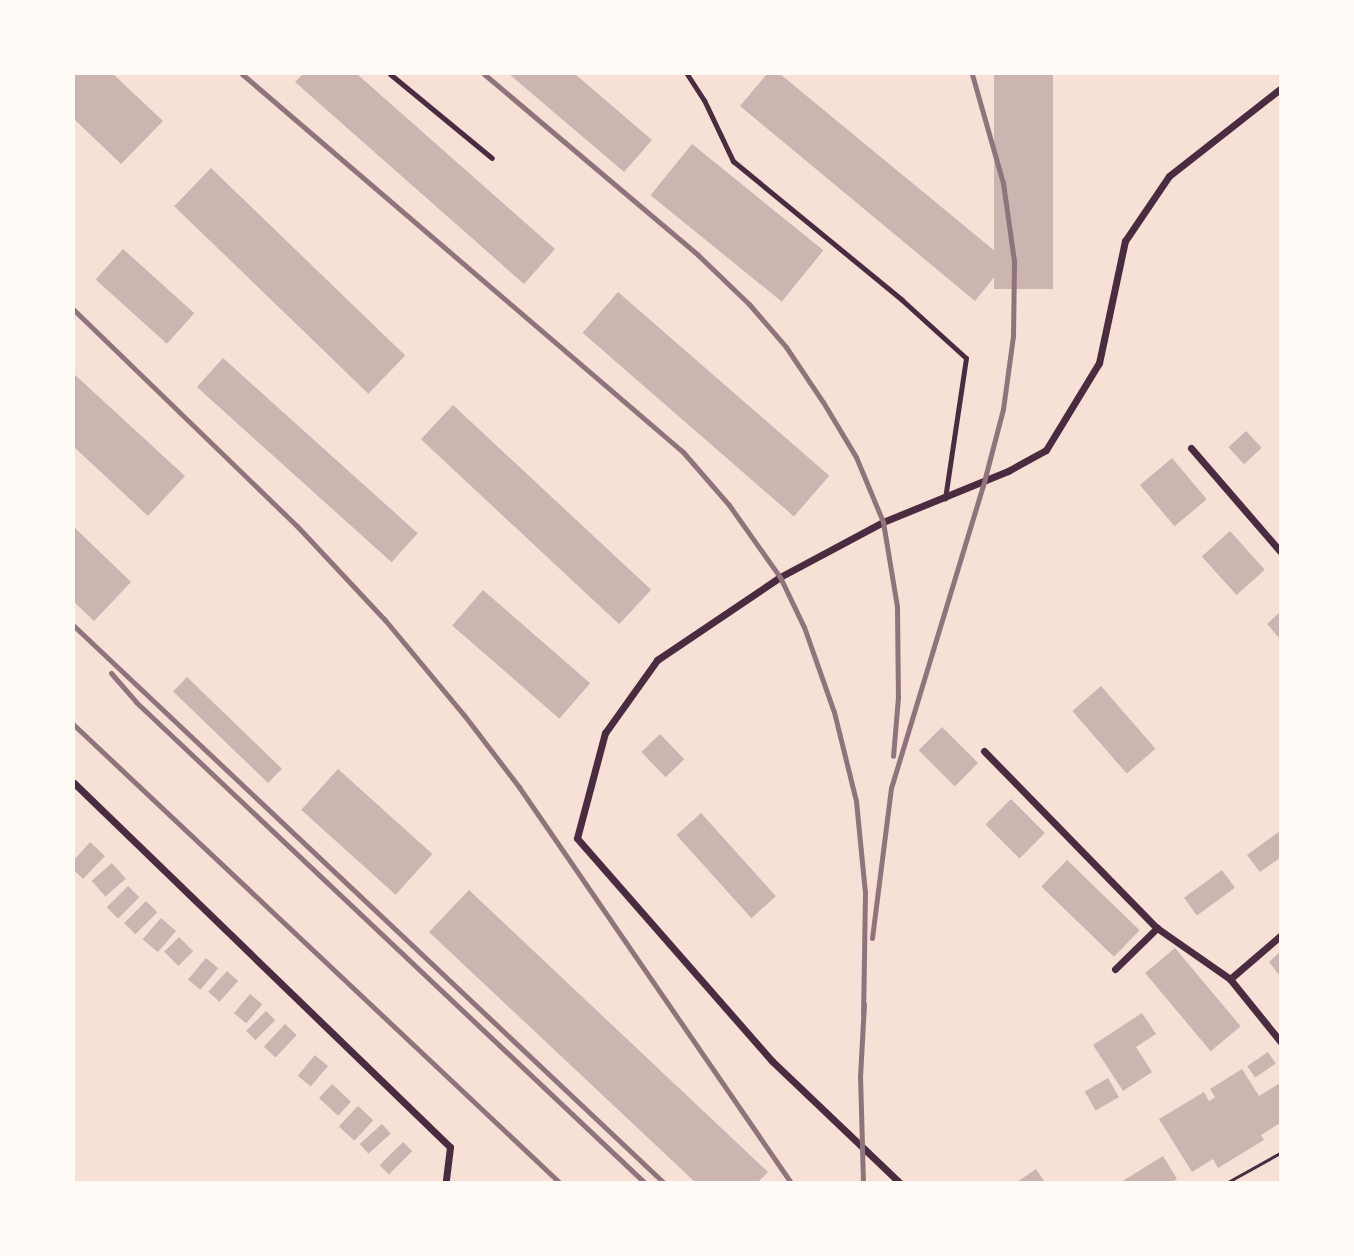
<!DOCTYPE html>
<style>
body{margin:0}
#map{position:relative;width:1354px;height:1256px;overflow:hidden;background:#f7e1d7;font-family:"Roboto Serif",serif}
div>[style]{position:absolute}
[style*='--x']{left:calc(var(--x)*1px);top:calc(var(--y)*1px);width:calc(var(--w)*1px);rotate:calc(var(--a)*1deg)}
.building>*{inset:0;background:#ccb4b1;transform-origin:0 0}
.path>*{height:2.5px;margin:-1.25px;padding:0 1.25px;transform-origin:1.25px;border-radius:1.25px;background:#4a2c40}
.service>*{height:5px;margin:-2.5px;padding:0 2.5px;transform-origin:2.5px;border-radius:2.5px;background:#4a2c40}
.minor>*{height:7px;margin:-3.5px;padding:0 3.5px;transform-origin:3.5px;border-radius:3.5px;background:#4a2c40}
.rail>*{height:5px;margin:-2.5px;padding:0 2.5px;transform-origin:2.5px;border-radius:2.5px;background:#8f747c}
span{translate:-50% -50%;white-space:nowrap;text-align:center;line-height:1.15;-webkit-text-stroke:7px #fffaf5;paint-order:stroke}
.frame{position:absolute;inset:0;border:75px solid #fffaf5;pointer-events:none}
</style>
<div id="map">
<div class="building">
<div style="clip-path:polygon(74px 74px,113px 74px,163px 121px,121px 164px,74px 119px)"></div>
<div style="clip-path:polygon(303px 74px,357px 74px,555px 249px,524px 284px,295px 82px)"></div>
<div style="clip-path:polygon(509px 74px,575px 74px,652px 140px,624px 172px)"></div>
<div style="clip-path:polygon(767px 74px,780px 74px,1007px 261px,975px 301px,740px 106px)"></div>
<div style="left:994px;top:74px;width:59px;height:215px"></div>
<div style="left:692px;top:144px;width:169px;height:66px;rotate:39deg"></div>
<div style="left:211px;top:168px;width:270px;height:53px;rotate:44deg"></div>
<div style="left:123px;top:249px;width:96px;height:41px;rotate:42deg"></div>
<div style="left:618px;top:292px;width:280px;height:54px;rotate:41deg"></div>
<div style="left:223px;top:358px;width:262px;height:39px;rotate:42deg"></div>
<div style="clip-path:polygon(74px 374px,185px 476px,148px 516px,74px 447px)"></div>
<div style="left:453px;top:405px;width:271px;height:47px;rotate:43deg"></div>
<div style="left:1246px;top:431px;width:23px;height:24px;rotate:47deg"></div>
<div style="left:1172px;top:458px;width:54px;height:42px;rotate:50deg"></div>
<div style="clip-path:polygon(74px 527px,131px 582px,94px 621px,74px 602px)"></div>
<div style="left:1230px;top:531px;width:52px;height:38px;rotate:48deg"></div>
<div style="left:483px;top:590px;width:142px;height:47px;rotate:41deg"></div>
<div style="clip-path:polygon(1280px 612px,1280px 639px,1267px 624px)"></div>
<div style="left:187px;top:677px;width:132px;height:20px;rotate:44deg"></div>
<div style="left:1101px;top:686px;width:83px;height:38px;rotate:49deg"></div>
<div style="left:942px;top:727px;width:51px;height:33px;rotate:45deg"></div>
<div style="left:660px;top:734px;width:35px;height:26px;rotate:46deg"></div>
<div style="left:338px;top:769px;width:127px;height:55px;rotate:42deg"></div>
<div style="left:1011px;top:799px;width:48px;height:36px;rotate:45deg"></div>
<div style="left:701px;top:813px;width:112px;height:33px;rotate:48deg"></div>
<div style="clip-path:polygon(1280px 831px,1280px 858px,1260px 872px,1247px 855px)"></div>
<div style="clip-path:polygon(90px 842px,105px 856px,83px 879px,74px 870px,74px 860px)"></div>
<div style="left:1067px;top:860px;width:101px;height:37px;rotate:44deg"></div>
<div style="left:112px;top:863px;width:21px;height:27px;rotate:49deg"></div>
<div style="left:1222px;top:870px;width:22px;height:47px;rotate:54deg"></div>
<div style="left:128px;top:886px;width:16px;height:30px;rotate:45deg"></div>
<div style="clip-path:polygon(469px 890px,768px 1172px,758px 1182px,695px 1182px,429px 932px)"></div>
<div style="left:146px;top:901px;width:16px;height:31px;rotate:45deg"></div>
<div style="left:161px;top:918px;width:20px;height:28px;rotate:41deg"></div>
<div style="left:179px;top:937px;width:20px;height:21px;rotate:45deg"></div>
<div style="left:1175px;top:948px;width:102px;height:39px;rotate:50deg"></div>
<div style="clip-path:polygon(1280px 952px,1280px 976px,1269px 962px)"></div>
<div style="left:206px;top:958px;width:16px;height:28px;rotate:40deg"></div>
<div style="left:227px;top:971px;width:15px;height:28px;rotate:42deg"></div>
<div style="left:250px;top:994px;width:16px;height:25px;rotate:40deg"></div>
<div style="left:266px;top:1011px;width:13px;height:28px;rotate:45deg"></div>
<div style="clip-path:polygon(1142px 1013px,1156px 1034px,1136px 1047px,1152px 1072px,1123px 1091px,1093px 1045px)"></div>
<div style="left:285px;top:1024px;width:16px;height:31px;rotate:43deg"></div>
<div style="left:1268px;top:1052px;width:14px;height:25px;rotate:56deg"></div>
<div style="left:315px;top:1055px;width:17px;height:27px;rotate:40deg"></div>
<div style="clip-path:polygon(1242px 1069px,1259px 1096px,1280px 1083px,1280px 1123px,1261px 1135px,1264px 1140px,1218px 1168px,1213px 1159px,1192px 1172px,1159px 1119px,1204px 1092px,1209px 1101px,1215px 1097px,1210px 1089px)"></div>
<div style="left:1108px;top:1078px;width:22px;height:27px;rotate:60deg"></div>
<div style="left:332px;top:1084px;width:26px;height:19px;rotate:43deg"></div>
<div style="left:358px;top:1106px;width:21px;height:28px;rotate:43deg"></div>
<div style="left:382px;top:1124px;width:13px;height:30px;rotate:48deg"></div>
<div style="left:403px;top:1142px;width:13px;height:33px;rotate:45deg"></div>
<div style="clip-path:polygon(1163px 1156px,1177px 1179px,1172px 1182px,1121px 1182px)"></div>
<div style="clip-path:polygon(1036px 1169px,1045px 1182px,1017px 1182px)"></div>
</div>
<div class="path">
<div style="--x:1228;--y:1182;--w:60;--a:-29.1"></div>
</div>
<div class="service">
<div style="--x:390;--y:74;--w:132;--a:39.5"></div>
<div style="--x:687;--y:74;--w:31;--a:57"></div>
<div style="--x:704;--y:100;--w:68;--a:64.6"></div>
<div style="--x:733;--y:161;--w:219;--a:39.4"></div>
<div style="--x:902;--y:300;--w:86;--a:42.2"></div>
<div style="--x:966;--y:358;--w:142;--a:98.5"></div>
</div>
<div class="minor">
<div style="--x:1191;--y:448;--w:136;--a:49.2"></div>
<div style="--x:984;--y:751;--w:248;--a:45.7"></div>
<div style="--x:74;--y:783;--w:523;--a:44.07"></div>
<div style="--x:450;--y:1147;--w:35;--a:97"></div>
<div style="--x:1115;--y:969;--w:59;--a:-44.3"></div>
<div style="--x:1157;--y:928;--w:89;--a:34.9"></div>
<div style="--x:1230;--y:979;--w:80;--a:51.1"></div>
<div style="--x:1230;--y:979;--w:66;--a:-40.7"></div>
<div style="--x:899;--y:1182;--w:175;--a:-136.4"></div>
<div style="--x:772;--y:1061;--w:296;--a:-131.2"></div>
<div style="--x:577;--y:838;--w:109;--a:-75.1"></div>
<div style="--x:605;--y:733;--w:90;--a:-54.5"></div>
<div style="--x:657;--y:660;--w:148;--a:-34"></div>
<div style="--x:780;--y:577;--w:117;--a:-28.1"></div>
<div style="--x:883;--y:522;--w:135;--a:-22.2"></div>
<div style="--x:1008;--y:471;--w:43;--a:-28.9"></div>
<div style="--x:1046;--y:450;--w:102;--a:-58.7"></div>
<div style="--x:1099;--y:363;--w:125;--a:-78"></div>
<div style="--x:1125;--y:241;--w:78;--a:-55.9"></div>
<div style="--x:1169;--y:176;--w:141;--a:-38.1"></div>
</div>
<div class="rail">
<div style="--x:242;--y:74;--w:581;--a:40.6"></div>
<div style="--x:683;--y:452;--w:70;--a:49"></div>
<div style="--x:729;--y:505;--w:88;--a:54.7"></div>
<div style="--x:780;--y:577;--w:55;--a:64.4"></div>
<div style="--x:804;--y:627;--w:90;--a:70.6"></div>
<div style="--x:834;--y:712;--w:92;--a:76.1"></div>
<div style="--x:856;--y:801;--w:91;--a:84.4"></div>
<div style="--x:865;--y:892;--w:123;--a:90.9"></div>
<div style="--x:484;--y:74;--w:280;--a:40.2"></div>
<div style="--x:698;--y:255;--w:71;--a:43.9"></div>
<div style="--x:749;--y:304;--w:57;--a:49.3"></div>
<div style="--x:786;--y:347;--w:66;--a:56.1"></div>
<div style="--x:823;--y:402;--w:64;--a:59"></div>
<div style="--x:856;--y:457;--w:70;--a:67.4"></div>
<div style="--x:883;--y:522;--w:86;--a:80.6"></div>
<div style="--x:897;--y:607;--w:90;--a:89.4"></div>
<div style="--x:898;--y:697;--w:59;--a:94.8"></div>
<div style="--x:74;--y:310;--w:310;--a:44.1"></div>
<div style="--x:297;--y:526;--w:129;--a:46.9"></div>
<div style="--x:385;--y:620;--w:124;--a:50.3"></div>
<div style="--x:464;--y:715;--w:91;--a:52.6"></div>
<div style="--x:519;--y:787;--w:479;--a:55.5"></div>
<div style="--x:74;--y:626;--w:810;--a:43.35"></div>
<div style="--x:111;--y:673;--w:38;--a:49"></div>
<div style="--x:136;--y:702;--w:699;--a:43.38"></div>
<div style="--x:74;--y:725;--w:666;--a:43.3"></div>
<div style="--x:872;--y:938;--w:151;--a:-82.8"></div>
<div style="--x:891;--y:788;--w:324;--a:-73.1"></div>
<div style="--x:985;--y:478;--w:71;--a:-75.4"></div>
<div style="--x:1003;--y:409;--w:74;--a:-82.2"></div>
<div style="--x:1013;--y:336;--w:75;--a:-89.2"></div>
<div style="--x:1014;--y:261;--w:79;--a:-98"></div>
<div style="--x:1003;--y:183;--w:113;--a:-105.9"></div>
<div style="--x:863;--y:1182;--w:105;--a:-91.6"></div>
<div style="--x:860;--y:1077;--w:73;--a:-86.9"></div>
</div>
<div class="frame"></div>
</div>
